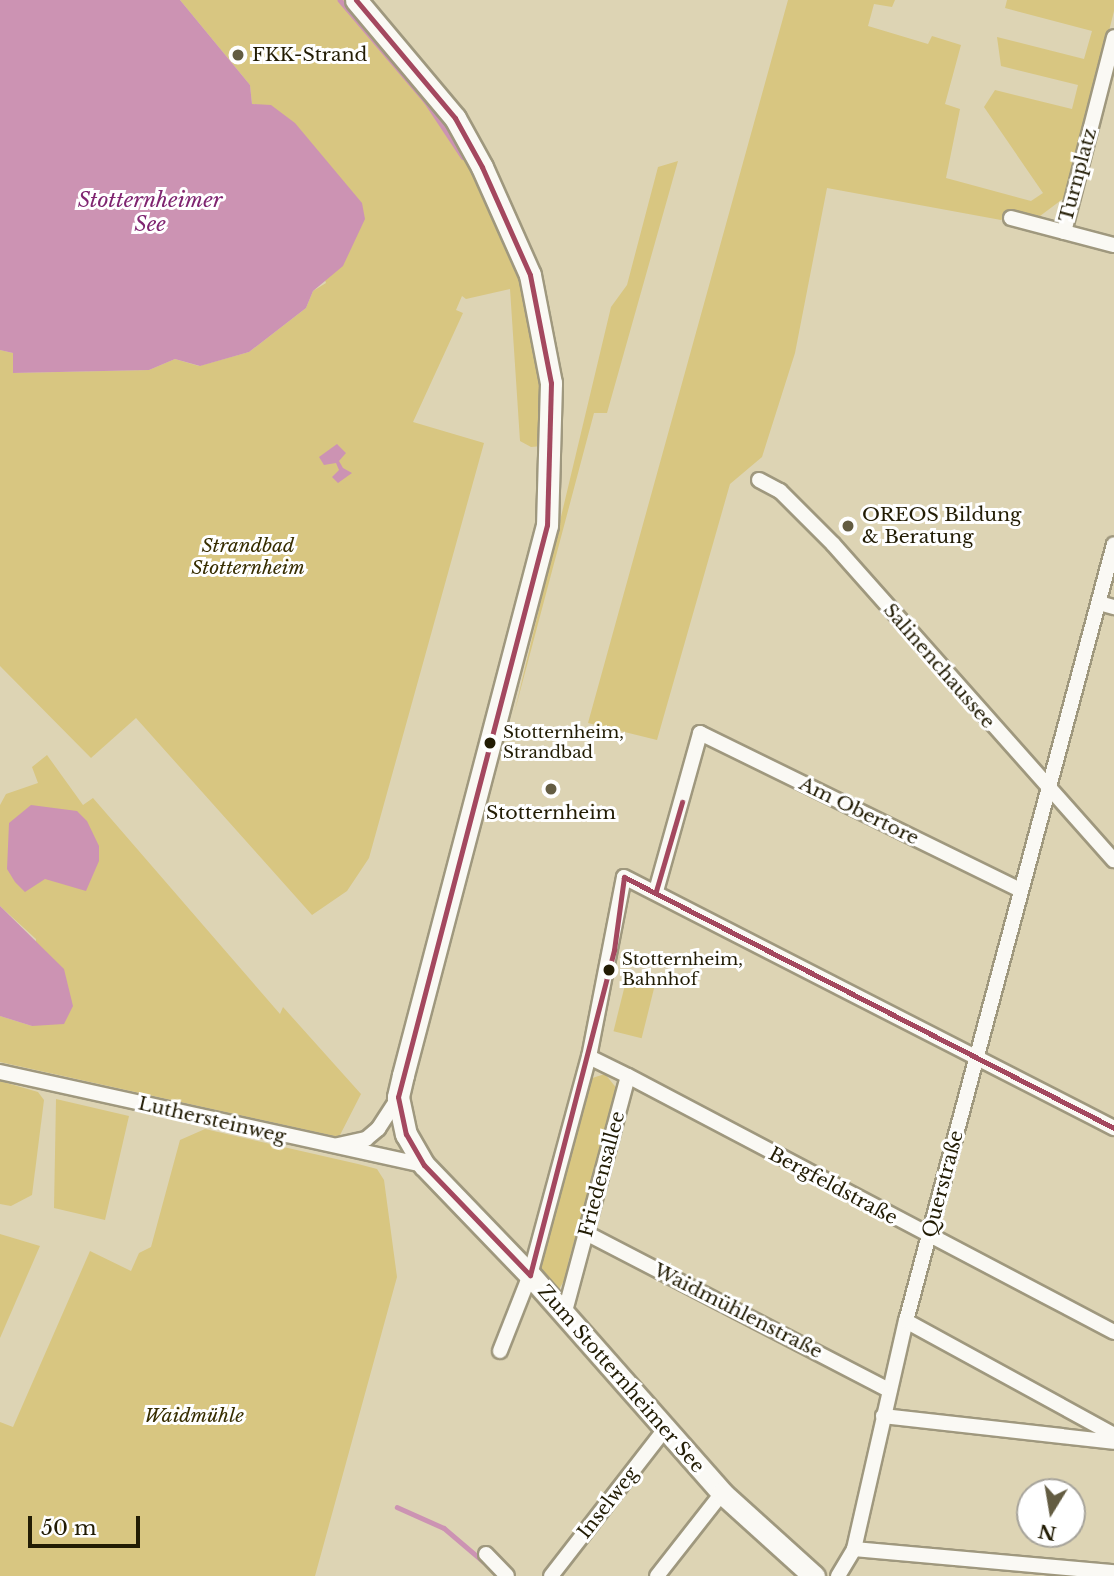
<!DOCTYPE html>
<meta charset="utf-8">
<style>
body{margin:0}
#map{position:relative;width:1114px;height:1576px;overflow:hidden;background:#ddd4b4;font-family:"Libre Baskerville",serif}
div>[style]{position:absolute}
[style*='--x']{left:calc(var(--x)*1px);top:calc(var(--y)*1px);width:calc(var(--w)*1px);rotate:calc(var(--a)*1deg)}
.green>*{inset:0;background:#d8c681;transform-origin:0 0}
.water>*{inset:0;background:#cc93b3}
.stream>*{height:4.5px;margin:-2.25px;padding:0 2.25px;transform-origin:2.25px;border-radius:2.25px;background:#cc93b3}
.roads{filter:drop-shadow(2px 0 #9f987e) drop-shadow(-2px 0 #9f987e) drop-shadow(0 2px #9f987e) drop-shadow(0 -2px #9f987e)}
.street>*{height:14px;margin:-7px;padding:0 7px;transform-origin:7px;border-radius:7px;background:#faf9f4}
.secondary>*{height:21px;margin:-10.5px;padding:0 10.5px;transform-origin:10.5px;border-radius:10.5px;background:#faf9f4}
.bus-1>*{height:5px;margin:-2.5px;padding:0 2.5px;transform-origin:2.5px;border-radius:2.5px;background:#a4485f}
.dots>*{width:19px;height:19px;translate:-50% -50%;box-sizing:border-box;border:4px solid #fff;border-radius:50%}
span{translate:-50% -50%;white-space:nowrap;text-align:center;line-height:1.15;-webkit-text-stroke:6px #fff;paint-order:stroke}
.bus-label{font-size:17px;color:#221c04}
.left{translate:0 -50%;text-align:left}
.poi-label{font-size:19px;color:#221c04}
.street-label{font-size:19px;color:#221c04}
.park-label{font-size:19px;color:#372d00;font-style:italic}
.water-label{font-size:21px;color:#7f2470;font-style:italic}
.north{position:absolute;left:1016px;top:1478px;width:70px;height:70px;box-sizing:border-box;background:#fff;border:2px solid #a7a49b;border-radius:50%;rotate:191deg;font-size:19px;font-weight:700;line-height:28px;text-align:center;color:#221c04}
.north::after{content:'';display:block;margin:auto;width:24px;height:32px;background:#635c42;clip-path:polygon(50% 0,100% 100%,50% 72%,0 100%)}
.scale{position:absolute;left:28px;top:1516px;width:112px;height:32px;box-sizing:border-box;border:4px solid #221c04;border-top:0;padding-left:9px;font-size:21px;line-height:24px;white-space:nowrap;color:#221c04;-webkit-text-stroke:5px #fff;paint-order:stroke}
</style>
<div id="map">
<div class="green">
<div style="clip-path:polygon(180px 0,349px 0,422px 88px,463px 147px,517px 266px,542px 387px,542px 446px,531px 447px,520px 441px,510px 289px,466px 299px,462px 296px,456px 310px,463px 313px,413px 422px,484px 443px,369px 858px,347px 891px,312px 915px,136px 718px,91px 758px,0 666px,0 350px,13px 353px,14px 373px,149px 370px,175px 359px,199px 366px,249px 352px,306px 308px,313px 291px,326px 283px,271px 106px,252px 104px,250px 85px)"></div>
<div style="clip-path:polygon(788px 0,895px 0,892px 7px,874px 4px,868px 26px,928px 44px,932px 36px,961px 45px,945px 104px,960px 109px,946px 178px,1031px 201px,1043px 193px,984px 107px,995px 90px,1072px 109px,1078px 85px,1001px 66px,997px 37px,1084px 59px,1092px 31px,1005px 8px,1007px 0,1114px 0,1114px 11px,1068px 195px,1040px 216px,1011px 213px,1001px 220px,827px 188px,795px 353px,762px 457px,730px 484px,657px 740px,588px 723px)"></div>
<div style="clip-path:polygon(678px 161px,607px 413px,594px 413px,514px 714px,611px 307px,627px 285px,658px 167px)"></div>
<div style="clip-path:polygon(47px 755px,83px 805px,93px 798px,280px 1014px,283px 1007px,361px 1094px,339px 1137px,0 1062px,0 1016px,32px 1026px,36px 939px,0 906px,0 805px,6px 794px,38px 783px,32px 767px)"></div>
<div style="left:628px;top:973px;width:29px;height:60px;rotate:14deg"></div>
<div style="clip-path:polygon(605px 1074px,618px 1090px,581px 1236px,576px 1235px,568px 1263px,573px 1265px,558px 1291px,540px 1275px,539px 1266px,589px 1079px)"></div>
<div style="clip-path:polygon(0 1081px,38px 1092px,44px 1100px,32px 1195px,11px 1206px,0 1204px)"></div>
<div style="clip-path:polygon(56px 1099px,129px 1116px,105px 1220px,54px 1208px)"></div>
<div style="clip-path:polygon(205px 1129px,358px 1164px,377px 1169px,384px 1180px,397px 1277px,315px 1576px,0 1576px,0 1422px,13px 1427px,90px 1251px,131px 1271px,139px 1253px,151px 1247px,180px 1140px)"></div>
<div style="clip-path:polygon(0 1234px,40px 1246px,0 1338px)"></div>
</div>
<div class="water">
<div style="clip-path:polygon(0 0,180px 0,250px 85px,252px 104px,271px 105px,295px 123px,362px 203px,365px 219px,343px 266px,313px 291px,306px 308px,249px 352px,200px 366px,175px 359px,149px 370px,13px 373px,13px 353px,0 350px)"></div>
<div style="clip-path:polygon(337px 444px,346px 453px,339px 461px,343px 468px,352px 473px,338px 483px,332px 477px,339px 470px,336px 463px,324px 465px,319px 457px)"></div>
<div style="clip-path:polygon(31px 805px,77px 811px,87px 821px,99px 846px,99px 861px,86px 891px,45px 879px,25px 892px,15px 882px,7px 869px,9px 823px)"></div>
<div style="clip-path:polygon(0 906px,64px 969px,73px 1006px,64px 1024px,32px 1026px,0 1016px)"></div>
</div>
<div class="stream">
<div style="--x:340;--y:0;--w:133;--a:49.6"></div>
<div style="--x:426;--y:101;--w:67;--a:56.5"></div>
<div style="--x:397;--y:1507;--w:51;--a:24.1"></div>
<div style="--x:444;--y:1528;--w:52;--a:40.4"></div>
</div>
<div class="roads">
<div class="street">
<div style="--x:1011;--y:218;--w:106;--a:14.7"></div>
<div style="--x:1064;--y:232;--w:201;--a:-75.6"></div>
<div style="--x:759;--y:480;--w:24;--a:28"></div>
<div style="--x:780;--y:491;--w:75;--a:45"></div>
<div style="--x:833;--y:544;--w:423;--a:48.4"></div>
<div style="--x:1099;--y:603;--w:16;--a:15"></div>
<div style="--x:656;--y:891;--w:164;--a:-74.4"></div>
<div style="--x:700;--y:733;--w:355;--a:26.1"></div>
<div style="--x:0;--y:1072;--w:434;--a:12.4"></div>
<div style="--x:628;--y:1076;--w:549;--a:27.78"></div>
<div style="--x:338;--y:1145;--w:29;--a:-12"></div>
<div style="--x:366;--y:1139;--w:16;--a:-40"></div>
<div style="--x:378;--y:1129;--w:37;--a:-57"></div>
<div style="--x:586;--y:1233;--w:341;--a:27.4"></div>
<div style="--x:564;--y:1315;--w:247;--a:-75"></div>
<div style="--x:628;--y:1076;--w:43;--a:-154"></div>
<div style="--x:906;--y:1321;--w:237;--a:28.7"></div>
<div style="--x:500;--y:1351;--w:82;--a:-68.5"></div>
<div style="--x:530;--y:1275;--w:226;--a:-74.9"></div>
<div style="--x:589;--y:1057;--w:183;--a:-79"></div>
<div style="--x:624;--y:877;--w:551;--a:27.12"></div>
<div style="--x:883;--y:1416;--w:232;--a:6.4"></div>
<div style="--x:854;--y:1549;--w:261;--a:5.1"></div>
<div style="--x:486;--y:1554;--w:30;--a:46"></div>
<div style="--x:551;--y:1576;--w:186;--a:-52.2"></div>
<div style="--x:657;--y:1576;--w:105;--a:-51.9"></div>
<div style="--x:838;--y:1576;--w:31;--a:-59"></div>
<div style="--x:854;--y:1549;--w:234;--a:-77.2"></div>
<div style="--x:906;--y:1321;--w:804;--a:-75.01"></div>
</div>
<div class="secondary">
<div style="--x:356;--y:0;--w:154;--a:50"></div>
<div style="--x:455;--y:118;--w:56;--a:61.1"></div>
<div style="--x:482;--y:167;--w:118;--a:66"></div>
<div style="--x:530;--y:275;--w:110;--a:79"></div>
<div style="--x:551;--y:383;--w:142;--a:91.6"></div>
<div style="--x:547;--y:525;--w:569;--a:104.67"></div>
<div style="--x:403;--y:1075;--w:23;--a:103"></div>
<div style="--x:398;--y:1097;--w:38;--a:78"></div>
<div style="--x:406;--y:1134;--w:36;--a:60"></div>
<div style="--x:424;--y:1165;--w:153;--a:46.1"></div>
<div style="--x:530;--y:1275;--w:290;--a:48.6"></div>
<div style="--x:722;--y:1493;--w:124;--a:42.1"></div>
</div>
</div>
<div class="bus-1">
<div style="--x:356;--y:0;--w:154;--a:50"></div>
<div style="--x:455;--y:118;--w:56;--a:61.1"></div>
<div style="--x:482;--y:167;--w:118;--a:66"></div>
<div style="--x:530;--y:275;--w:110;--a:79"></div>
<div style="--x:551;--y:383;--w:142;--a:91.6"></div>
<div style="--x:547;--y:525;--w:591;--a:104.6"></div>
<div style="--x:398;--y:1097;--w:38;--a:78"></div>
<div style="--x:406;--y:1134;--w:36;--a:60"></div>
<div style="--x:424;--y:1165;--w:153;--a:46.1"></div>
<div style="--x:624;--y:877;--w:551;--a:27.12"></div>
<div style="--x:656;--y:891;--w:93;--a:-73.7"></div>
<div style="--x:530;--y:1275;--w:336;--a:-75.5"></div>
<div style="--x:614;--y:950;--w:74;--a:-82.2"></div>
</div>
<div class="dots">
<div style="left:238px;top:55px;background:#635c42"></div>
<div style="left:848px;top:526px;background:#635c42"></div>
<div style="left:490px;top:743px;background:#221c04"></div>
<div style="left:551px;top:789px;background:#635c42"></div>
<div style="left:609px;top:970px;background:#221c04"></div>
</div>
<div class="bus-label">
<span class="left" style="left:503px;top:743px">Stotternheim,<br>Strandbad</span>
<span class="left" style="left:622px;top:970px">Stotternheim,<br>Bahnhof</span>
</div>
<div class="poi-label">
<span class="left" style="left:252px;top:55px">FKK-Strand</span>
<span class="left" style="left:862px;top:526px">OREOS Bildung<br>&amp; Beratung</span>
<span style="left:551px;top:813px">Stotternheim</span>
</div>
<div class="street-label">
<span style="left:1078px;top:175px;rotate:-75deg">Turnplatz</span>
<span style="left:939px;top:666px;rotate:49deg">Salinenchaussee</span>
<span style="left:859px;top:811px;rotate:26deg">Am Obertore</span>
<span style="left:212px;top:1120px;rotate:13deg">Luthersteinweg</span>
<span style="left:602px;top:1174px;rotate:-75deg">Friedensallee</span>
<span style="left:943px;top:1184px;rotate:-75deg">Querstraße</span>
<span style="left:833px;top:1186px;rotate:28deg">Bergfeldstraße</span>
<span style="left:738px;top:1311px;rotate:27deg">Waidmühlenstraße</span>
<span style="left:621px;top:1379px;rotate:49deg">Zum Stotternheimer See</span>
<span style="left:608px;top:1503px;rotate:-52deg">Inselweg</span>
</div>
<div class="park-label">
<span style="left:248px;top:557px">Strandbad<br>Stotternheim</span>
<span style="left:194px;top:1416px">Waidmühle</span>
</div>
<div class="water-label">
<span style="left:150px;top:212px">Stotternheimer<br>See</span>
</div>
<div class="north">N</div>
<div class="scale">50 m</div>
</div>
